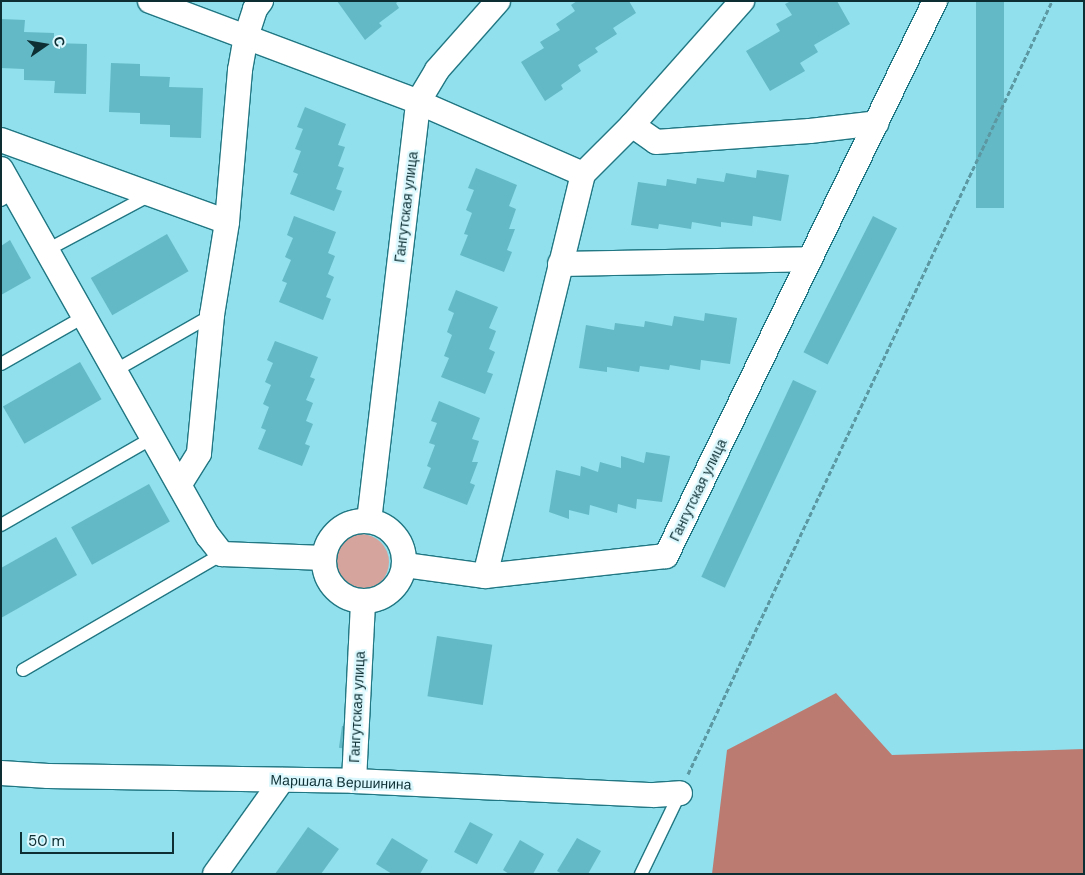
<!DOCTYPE html>
<meta charset="utf-8">
<style>
body{margin:0}
#map{position:relative;width:1085px;height:875px;overflow:hidden;background:#90e0ed;font-family:"DM Sans",sans-serif}
div>[style]{position:absolute}
[style*='--x']{left:calc(var(--x)*1px);top:calc(var(--y)*1px);width:calc(var(--w)*1px);rotate:calc(var(--a)*1deg)}
.green>*{inset:0;background:#d5a49d}
.round{border-radius:50%}
.forest>*{inset:0;background:#bc7b71}
.building>*{inset:0;background:#64b9c6;transform-origin:0 0}
.path>*{height:3px;margin-top:-1.5px;transform-origin:0;background:repeating-linear-gradient(90deg,#5b98a2 0 5px,transparent 0 7.5px)}
.roads{filter:drop-shadow(1px 0 #217783) drop-shadow(-1px 0 #217783) drop-shadow(0 1px #217783) drop-shadow(0 -1px #217783)}
.lane>*{height:12px;margin:-6px;padding:0 6px;transform-origin:6px;border-radius:6px;background:#fff}
.street>*{height:24px;margin:-12px;padding:0 12px;transform-origin:12px;border-radius:12px;background:#fff}
.street>.ring{margin:-12px;padding:0;box-sizing:content-box;background:none;border:24px solid #fff;border-radius:50%}
span{translate:-50% -50%;white-space:nowrap;text-align:center;line-height:1.15;-webkit-text-stroke:4.5px #daf8fd;paint-order:stroke}
.street-label{font-size:14px;color:#0d2f34}
.frame{position:absolute;inset:0;border:2px solid #0d2f34;pointer-events:none}
.north{position:absolute;left:20px;top:20px;width:50px;height:50px;-webkit-text-stroke:4px #daf8fd;paint-order:stroke;rotate:77deg;font-size:14px;font-weight:700;line-height:20px;text-align:center;color:#0d2f34}
.north::after{content:'';display:block;margin:auto;width:18px;height:22px;background:#0d2f34;clip-path:polygon(50% 0,100% 100%,50% 72%,0 100%)}
.scale{position:absolute;left:20px;top:832px;width:154px;height:22px;box-sizing:border-box;border:2px solid #0d2f34;border-top:0;padding-left:6px;font-size:15px;line-height:18px;white-space:nowrap;color:#0d2f34;-webkit-text-stroke:4px #daf8fd;paint-order:stroke}
</style>
<div id="map">
<div class="green">
<div class="round" style="left:333px;top:534px;width:56px;height:56px"></div>
</div>
<div class="forest">
<div style="clip-path:polygon(836px 693px,892px 755px,1084px 749px,1084px 874px,712px 874px,727px 750px)"></div>
</div>
<div class="building">
<div style="clip-path:polygon(337px 1px,399px 1px,396px 3px,399px 8px,379px 23px,382px 26px,365px 40px)"></div>
<div style="clip-path:polygon(577px 1px,629px 1px,636px 13px,613px 28px,617px 34px,595px 48px,598px 52px,578px 65px,581px 71px,561px 85px,563px 89px,545px 101px,521px 62px,544px 48px,540px 42px,560px 30px,556px 24px,575px 11px,571px 5px)"></div>
<div style="clip-path:polygon(791px 1px,837px 1px,850px 24px,814px 45px,818px 52px,800px 63px,805px 71px,770px 91px,746px 51px,780px 31px,776px 24px,792px 15px,785px 4px)"></div>
<div style="left:976px;top:1px;width:28px;height:207px"></div>
<div style="clip-path:polygon(1px 19px,25px 20px,24px 32px,54px 33px,54px 43px,87px 44px,86px 94px,54px 93px,55px 81px,24px 80px,24px 69px,1px 68px)"></div>
<div style="clip-path:polygon(111px 63px,140px 64px,140px 76px,170px 77px,169px 87px,203px 88px,201px 138px,170px 137px,170px 125px,140px 124px,140px 113px,109px 112px)"></div>
<div style="clip-path:polygon(305px 107px,346px 124px,338px 145px,345px 147px,338px 166px,344px 168px,336px 189px,342px 191px,334px 211px,290px 194px,298px 174px,293px 172px,301px 151px,295px 149px,303px 129px,297px 127px)"></div>
<div style="clip-path:polygon(476px 168px,517px 185px,509px 206px,516px 209px,509px 229px,515px 229px,507px 250px,512px 252px,504px 272px,460px 255px,468px 235px,464px 234px,472px 213px,466px 210px,474px 190px,468px 188px)"></div>
<div style="clip-path:polygon(757px 170px,789px 175px,781px 221px,753px 216px,752px 226px,721px 222px,721px 227px,692px 222px,691px 229px,659px 224px,658px 229px,631px 225px,638px 182px,666px 186px,667px 179px,696px 184px,697px 178px,724px 182px,726px 173px,756px 178px)"></div>
<div style="clip-path:polygon(294px 216px,336px 232px,328px 253px,335px 256px,328px 274px,334px 277px,326px 297px,331px 299px,323px 320px,279px 302px,287px 283px,282px 281px,291px 260px,285px 257px,293px 238px,287px 235px)"></div>
<div style="left:873px;top:216px;width:27px;height:153px;rotate:27deg"></div>
<div style="left:167px;top:234px;width:43px;height:88px;rotate:60deg"></div>
<div style="clip-path:polygon(10px 240px,31px 278px,1px 295px,1px 246px)"></div>
<div style="clip-path:polygon(456px 290px,498px 307px,489px 328px,496px 331px,489px 349px,495px 352px,487px 372px,493px 374px,485px 394px,441px 377px,449px 358px,444px 356px,452px 335px,447px 332px,454px 313px,448px 310px)"></div>
<div style="clip-path:polygon(705px 313px,737px 318px,730px 364px,701px 360px,700px 370px,670px 365px,669px 370px,640px 366px,639px 372px,607px 367px,607px 372px,579px 368px,586px 325px,614px 330px,615px 323px,644px 327px,645px 321px,672px 326px,674px 316px,704px 321px)"></div>
<div style="clip-path:polygon(275px 341px,318px 357px,310px 377px,315px 379px,306px 400px,313px 403px,306px 421px,313px 424px,305px 444px,310px 446px,302px 466px,258px 449px,266px 430px,261px 428px,269px 407px,263px 404px,271px 385px,265px 382px,273px 363px,267px 360px)"></div>
<div style="left:80px;top:362px;width:43px;height:89px;rotate:60deg"></div>
<div style="left:793px;top:380px;width:26px;height:217px;rotate:25deg"></div>
<div style="clip-path:polygon(439px 401px,480px 418px,472px 439px,479px 441px,472px 462px,478px 462px,470px 483px,475px 485px,467px 505px,423px 488px,431px 468px,427px 466px,435px 445px,429px 443px,437px 423px,431px 421px)"></div>
<div style="clip-path:polygon(646px 452px,670px 456px,662px 502px,637px 499px,636px 509px,618px 504px,617px 513px,590px 505px,589px 515px,569px 510px,569px 519px,549px 512px,556px 470px,580px 476px,581px 466px,598px 472px,600px 462px,621px 468px,621px 456px,644px 463px)"></div>
<div style="left:149px;top:484px;width:43px;height:89px;rotate:61deg"></div>
<div style="clip-path:polygon(56px 537px,77px 575px,1px 618px,1px 568px)"></div>
<div style="left:437px;top:636px;width:56px;height:61px;rotate:9deg"></div>
<div style="left:342px;top:726px;width:21px;height:22px;rotate:8deg"></div>
<div style="left:470px;top:822px;width:26px;height:34px;rotate:28deg"></div>
<div style="clip-path:polygon(308px 827px,339px 849px,321px 874px,275px 874px)"></div>
<div style="clip-path:polygon(392px 838px,428px 860px,420px 874px,392px 874px,376px 864px)"></div>
<div style="clip-path:polygon(577px 838px,601px 851px,588px 874px,562px 874px,557px 871px)"></div>
<div style="clip-path:polygon(520px 840px,544px 854px,533px 874px,509px 874px,503px 870px)"></div>
</div>
<div class="path">
<div style="--x:688;--y:774;--w:854;--a:-64.78"></div>
</div>
<div class="roads">
<div class="lane">
<div style="--x:1;--y:200;--w:15;--a:-32"></div>
<div style="--x:47;--y:250;--w:117;--a:-28.1"></div>
<div style="--x:1;--y:364;--w:97;--a:-29.7"></div>
<div style="--x:116;--y:370;--w:111;--a:-29.8"></div>
<div style="--x:1;--y:525;--w:177;--a:-29.9"></div>
<div style="--x:23;--y:670;--w:230;--a:-30.2"></div>
<div style="--x:641;--y:874;--w:90;--a:-64.3"></div>
</div>
<div class="street">
<div style="--x:150;--y:1;--w:286;--a:20.6"></div>
<div style="--x:418;--y:102;--w:180;--a:23.6"></div>
<div style="--x:632;--y:125;--w:29;--a:35"></div>
<div style="--x:656;--y:142;--w:154;--a:-4.1"></div>
<div style="--x:810;--y:131;--w:67;--a:-6.8"></div>
<div style="--x:1;--y:140;--w:240;--a:19.9"></div>
<div style="--x:1;--y:169;--w:421;--a:60.6"></div>
<div style="--x:208;--y:536;--w:23;--a:52"></div>
<div style="--x:222;--y:554;--w:102;--a:2.2"></div>
<div style="--x:560;--y:264;--w:250;--a:-1.1"></div>
<div style="--x:180;--y:484;--w:36;--a:-58"></div>
<div style="--x:199;--y:453;--w:139;--a:-84.6"></div>
<div style="--x:212;--y:315;--w:94;--a:-80.8"></div>
<div style="--x:227;--y:222;--w:153;--a:-85.1"></div>
<div style="--x:240;--y:70;--w:34;--a:-80"></div>
<div style="--x:246;--y:37;--w:29;--a:-72"></div>
<div style="--x:255;--y:9;--w:10;--a:-53"></div>
<div class="ring" style="left:324px;top:521px;width:56px;height:56px"></div>
<div style="--x:369;--y:521;--w:422;--a:-83.3"></div>
<div style="--x:418;--y:102;--w:37;--a:-59"></div>
<div style="--x:437;--y:70;--w:92;--a:-48.5"></div>
<div style="--x:405;--y:565;--w:81;--a:7.8"></div>
<div style="--x:485;--y:576;--w:182;--a:-6.3"></div>
<div style="--x:666;--y:556;--w:617;--a:-64.14"></div>
<div style="--x:485;--y:576;--w:414;--a:-76.3"></div>
<div style="--x:583;--y:174;--w:69;--a:-45"></div>
<div style="--x:632;--y:125;--w:166;--a:-48.4"></div>
<div style="--x:1;--y:773;--w:47;--a:3.7"></div>
<div style="--x:48;--y:776;--w:306;--a:0.9"></div>
<div style="--x:354;--y:781;--w:300;--a:2.7"></div>
<div style="--x:654;--y:795;--w:26;--a:-4"></div>
<div style="--x:354;--y:781;--w:179;--a:-87.1"></div>
<div style="--x:215;--y:874;--w:115;--a:-54.5"></div>
</div>
</div>
<div class="street-label">
<span style="left:406px;top:207px;rotate:-83deg">Гангутская улица</span>
<span style="left:698px;top:490px;rotate:-64deg">Гангутская улица</span>
<span style="left:357px;top:707px;rotate:-87deg">Гангутская улица</span>
<span style="left:341px;top:782px;rotate:2deg">Маршала Вершинина</span>
</div>
<div class="frame"></div>
<div class="north">С</div>
<div class="scale">50 m</div>
</div>
